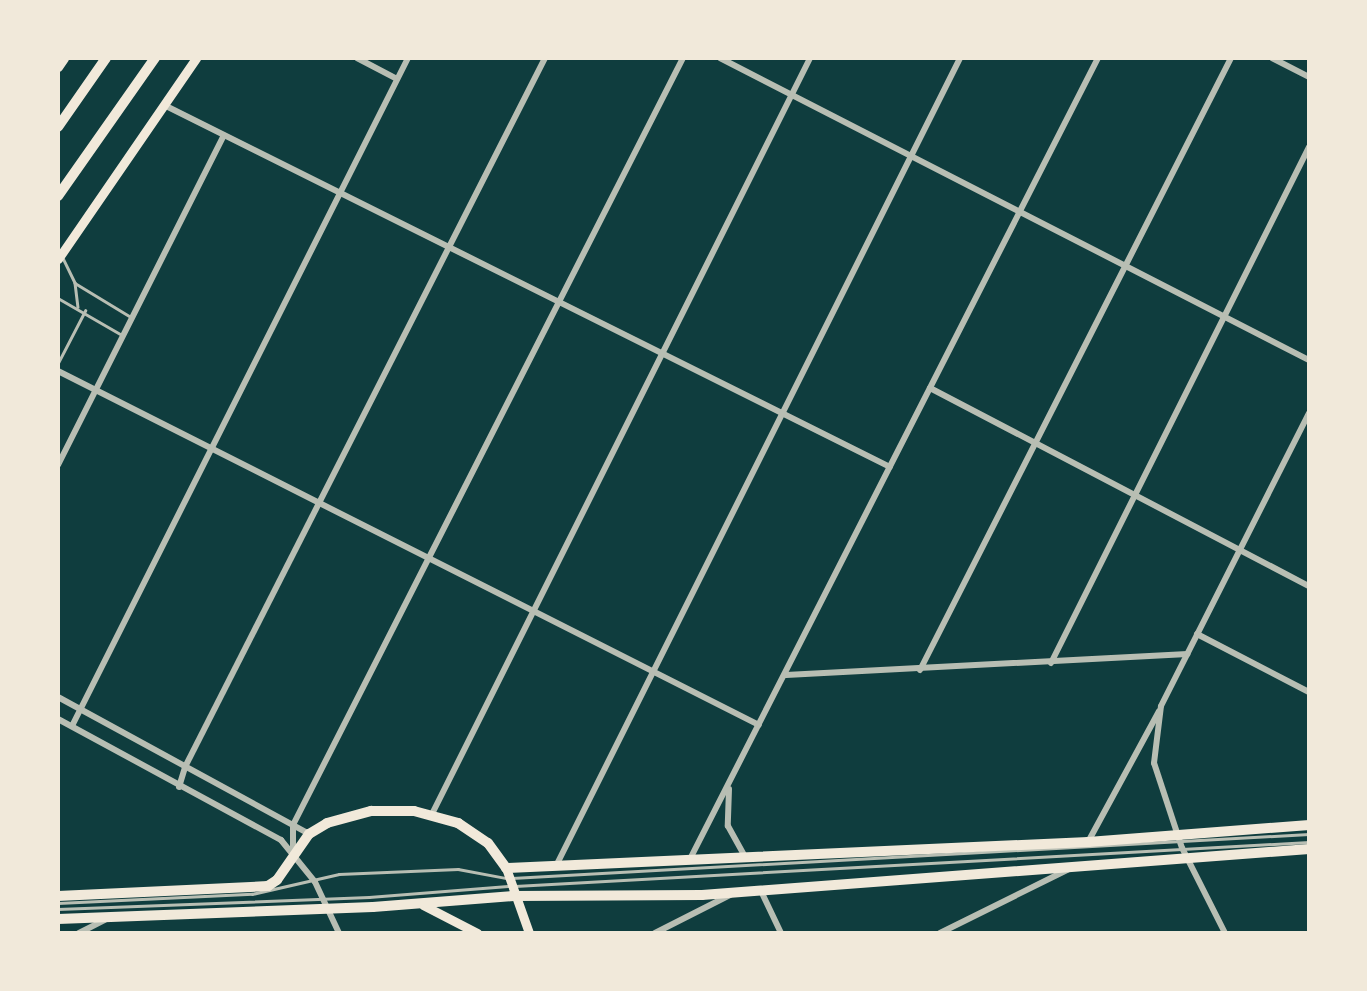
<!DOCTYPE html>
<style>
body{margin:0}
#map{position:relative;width:1367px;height:991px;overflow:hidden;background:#0f3d3e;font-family:"Golos Text",sans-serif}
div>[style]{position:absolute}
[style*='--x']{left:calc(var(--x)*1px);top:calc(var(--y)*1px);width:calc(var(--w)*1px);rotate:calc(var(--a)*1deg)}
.service>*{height:2.5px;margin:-1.25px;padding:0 1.25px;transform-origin:1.25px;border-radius:1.25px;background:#b8beb3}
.minor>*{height:6px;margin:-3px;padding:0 3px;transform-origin:3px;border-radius:3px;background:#b8beb3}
.secondary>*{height:9px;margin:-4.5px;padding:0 4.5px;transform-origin:4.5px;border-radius:4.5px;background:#f1e9da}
.primary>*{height:10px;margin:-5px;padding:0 5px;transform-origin:5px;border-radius:5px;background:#f1e9da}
.motorway>*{height:10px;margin:-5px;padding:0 5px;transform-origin:5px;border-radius:5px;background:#f1e9da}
span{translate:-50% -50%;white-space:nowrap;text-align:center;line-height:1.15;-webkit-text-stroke:5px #f1e9da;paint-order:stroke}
.frame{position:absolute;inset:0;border:60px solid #f1e9da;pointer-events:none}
</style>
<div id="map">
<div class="service">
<div style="--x:63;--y:258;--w:28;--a:64"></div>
<div style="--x:75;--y:283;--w:24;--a:83"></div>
<div style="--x:75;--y:283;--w:66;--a:31.3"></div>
<div style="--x:58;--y:298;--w:74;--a:30"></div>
<div style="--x:58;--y:363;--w:59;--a:-62.6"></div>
<div style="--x:512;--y:878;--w:798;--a:-3.16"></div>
<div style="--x:515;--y:886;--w:795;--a:-3.17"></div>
<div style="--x:58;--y:903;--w:194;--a:-2.7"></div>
<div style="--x:252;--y:894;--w:89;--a:-12.9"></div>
<div style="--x:339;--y:874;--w:119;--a:-2.4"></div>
<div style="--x:458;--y:869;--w:49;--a:10.6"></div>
<div style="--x:58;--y:909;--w:311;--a:-2.2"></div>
<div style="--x:369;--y:897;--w:139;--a:-4.5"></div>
</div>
<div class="minor">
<div style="--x:357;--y:58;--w:45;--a:27.7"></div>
<div style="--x:720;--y:58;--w:662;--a:27.15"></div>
<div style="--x:1272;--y:58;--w:42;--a:27.2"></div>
<div style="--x:164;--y:105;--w:811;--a:26.5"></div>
<div style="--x:58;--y:371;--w:785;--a:26.79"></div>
<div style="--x:930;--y:388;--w:428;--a:27.6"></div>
<div style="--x:58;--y:465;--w:369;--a:-63.3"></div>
<div style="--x:1197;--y:634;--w:126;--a:27.4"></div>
<div style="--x:1051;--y:663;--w:577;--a:-63.43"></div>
<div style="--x:920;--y:670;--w:686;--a:-63.06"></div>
<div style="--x:786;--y:675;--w:402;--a:-3"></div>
<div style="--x:58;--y:697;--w:286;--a:28.6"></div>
<div style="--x:58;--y:719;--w:254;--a:28.5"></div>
<div style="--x:281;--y:840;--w:54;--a:51"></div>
<div style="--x:315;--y:882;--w:56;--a:64.8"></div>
<div style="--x:72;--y:726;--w:748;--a:-63.3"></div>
<div style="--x:179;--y:787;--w:21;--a:-73"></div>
<div style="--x:185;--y:767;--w:795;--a:-63.08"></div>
<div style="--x:729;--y:789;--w:37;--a:92"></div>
<div style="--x:728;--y:826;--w:35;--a:61"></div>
<div style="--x:432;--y:814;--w:845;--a:-63.43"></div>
<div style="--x:1088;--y:842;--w:149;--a:-61.5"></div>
<div style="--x:293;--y:854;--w:29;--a:-90"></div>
<div style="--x:293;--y:825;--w:860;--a:-63.05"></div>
<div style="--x:689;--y:861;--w:901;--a:-63.01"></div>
<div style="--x:556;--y:866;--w:903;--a:-63.43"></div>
<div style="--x:761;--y:891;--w:47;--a:64.5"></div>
<div style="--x:79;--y:933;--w:29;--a:-27"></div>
<div style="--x:655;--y:933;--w:84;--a:-26.9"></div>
<div style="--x:940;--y:933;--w:144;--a:-26.4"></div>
<div style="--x:1225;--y:933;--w:95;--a:-116.8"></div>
<div style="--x:1182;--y:848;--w:89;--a:-108.2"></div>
<div style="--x:1154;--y:763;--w:57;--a:-83"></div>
<div style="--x:1161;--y:706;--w:328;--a:-63.2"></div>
</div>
<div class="secondary">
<div style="--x:58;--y:67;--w:11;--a:-56"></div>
<div style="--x:58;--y:259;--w:244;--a:-55.5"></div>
<div style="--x:506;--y:868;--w:69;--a:70.5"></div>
<div style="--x:423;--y:905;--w:61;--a:27.4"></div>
</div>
<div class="primary">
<div style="--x:58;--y:896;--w:210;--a:-2.7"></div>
<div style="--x:268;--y:886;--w:11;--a:-34"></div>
<div style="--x:277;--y:880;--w:56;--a:-55.2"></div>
<div style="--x:309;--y:834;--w:21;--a:-31"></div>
<div style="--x:327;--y:823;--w:46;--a:-15.3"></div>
<div style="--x:371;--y:811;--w:43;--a:0"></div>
<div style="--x:414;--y:811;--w:46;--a:15.3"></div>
<div style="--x:458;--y:823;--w:36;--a:34"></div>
<div style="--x:488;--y:843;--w:31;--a:54"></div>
<div style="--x:506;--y:868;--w:583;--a:-2.56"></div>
<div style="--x:1088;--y:842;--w:222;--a:-4.4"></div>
<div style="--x:58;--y:919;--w:315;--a:-2.2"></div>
<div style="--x:373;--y:907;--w:141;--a:-4.5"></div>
<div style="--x:514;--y:896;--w:188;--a:-0.3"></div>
<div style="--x:702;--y:895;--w:609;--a:-4.33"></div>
</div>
<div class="motorway">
<div style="--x:58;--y:127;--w:84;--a:-55.2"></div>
<div style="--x:58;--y:196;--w:169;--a:-54.9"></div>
</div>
<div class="frame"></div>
</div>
